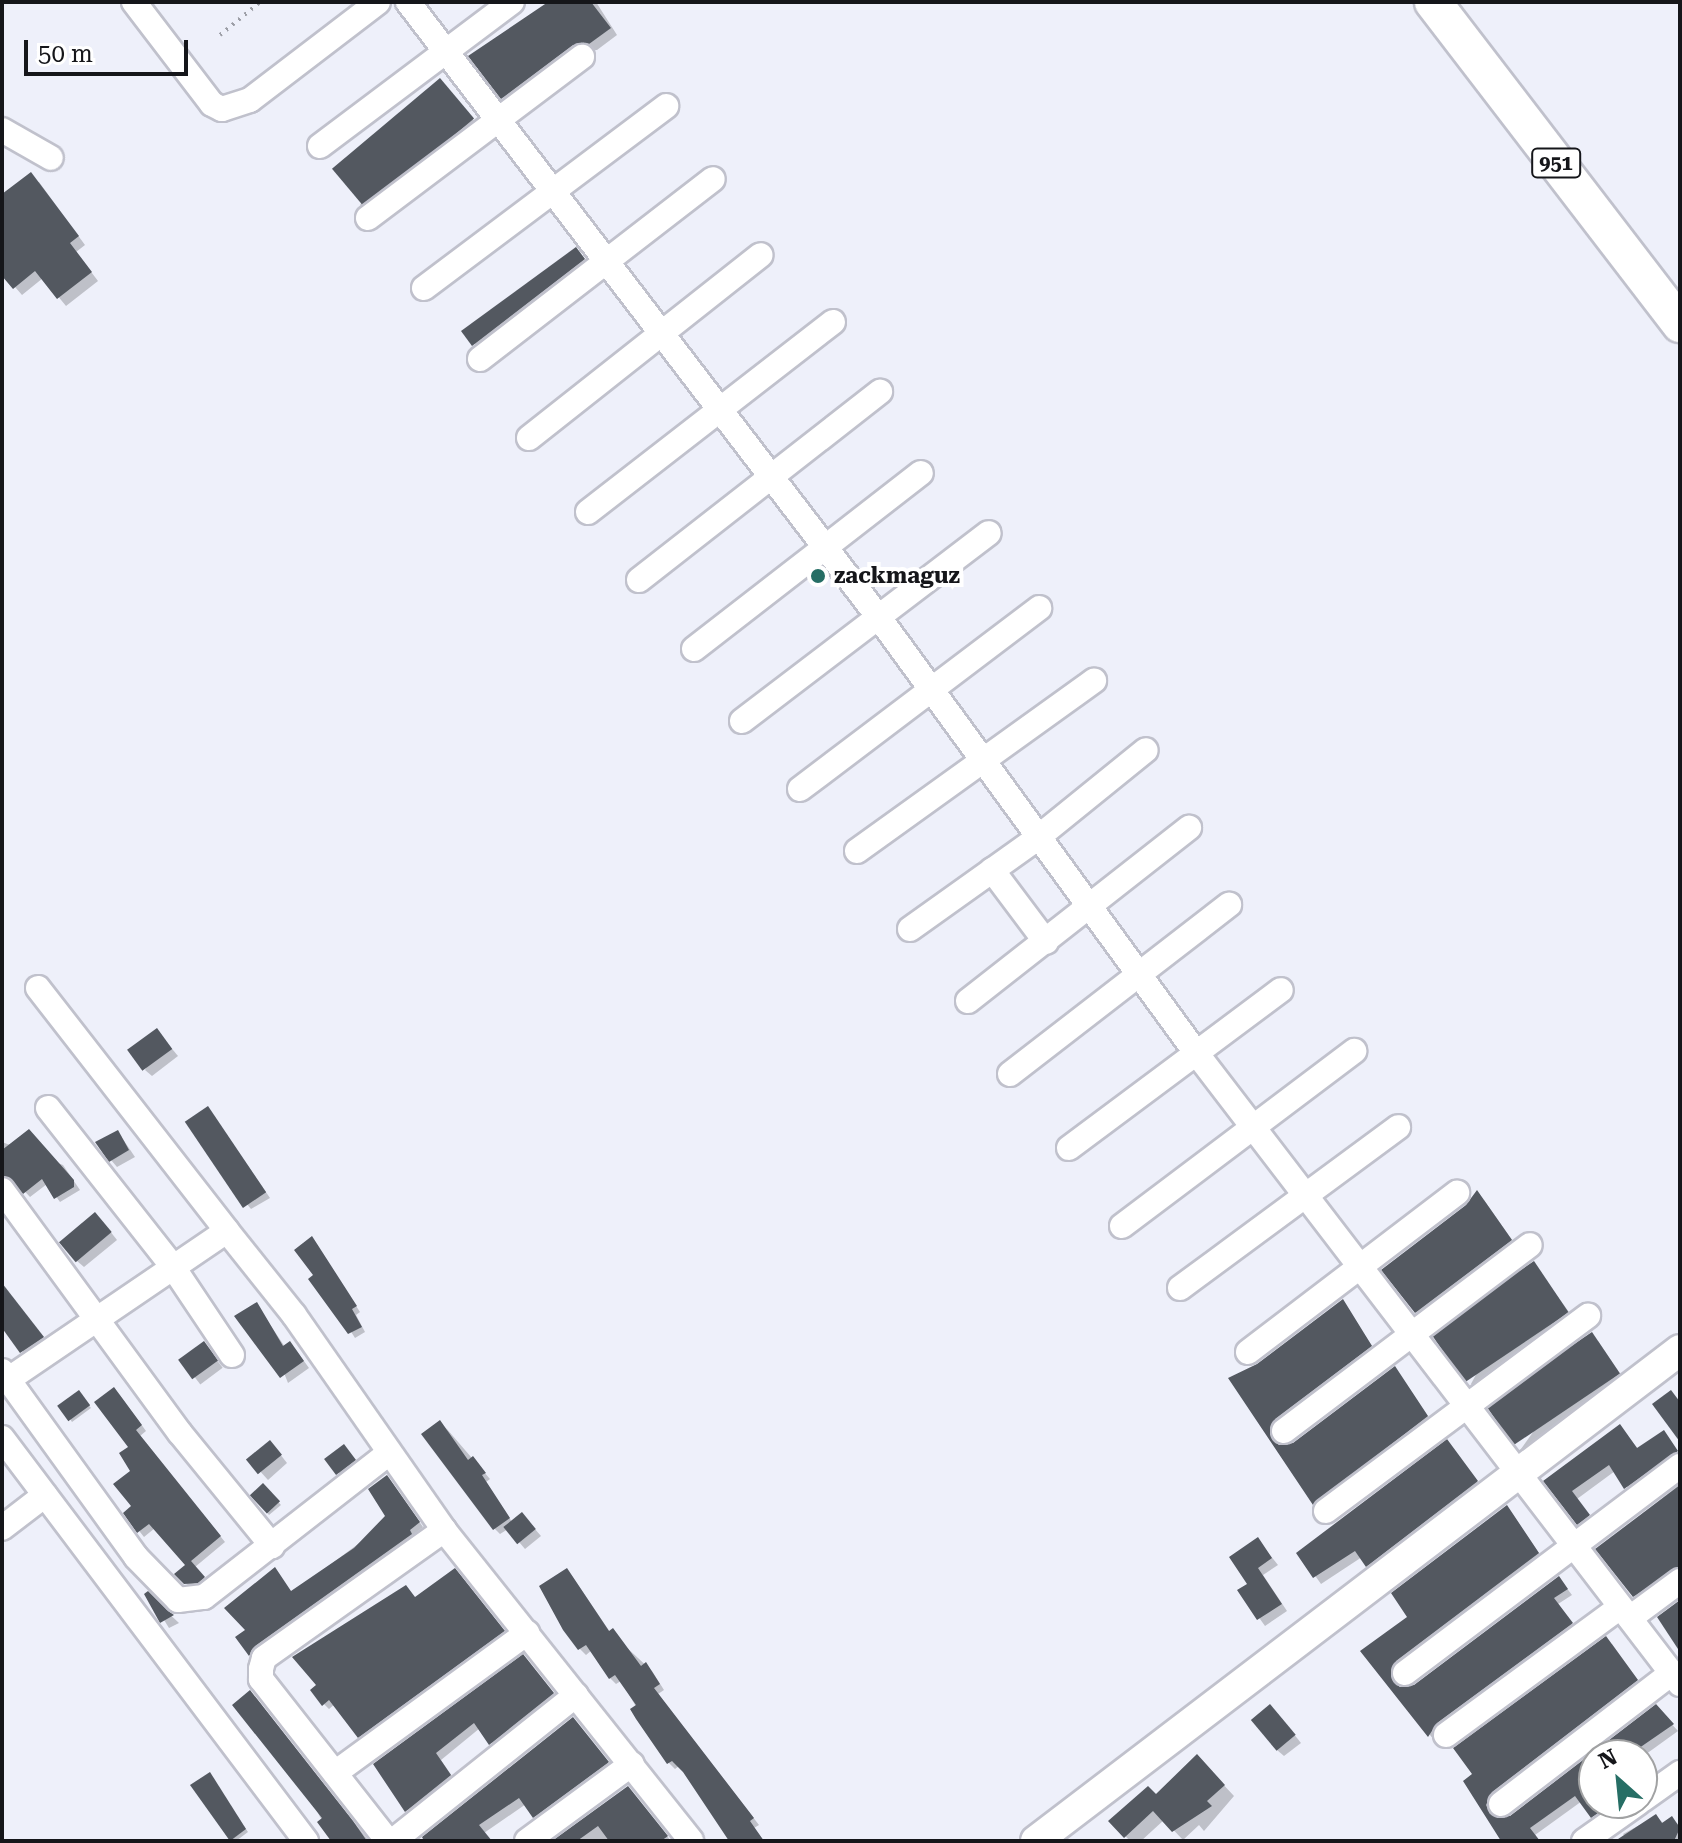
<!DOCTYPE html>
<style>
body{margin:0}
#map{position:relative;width:1682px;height:1843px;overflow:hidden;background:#eef0fa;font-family:"Roboto Serif",serif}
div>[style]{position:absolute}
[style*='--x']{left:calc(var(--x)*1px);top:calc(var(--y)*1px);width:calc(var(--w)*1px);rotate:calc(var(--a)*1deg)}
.shadow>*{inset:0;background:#0003;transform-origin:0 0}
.building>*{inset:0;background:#535860;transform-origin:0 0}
.path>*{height:4px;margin-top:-2px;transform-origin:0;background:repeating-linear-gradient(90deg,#9c9ea6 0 2px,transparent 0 8px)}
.roads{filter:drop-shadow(2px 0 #c0c1cc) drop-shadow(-2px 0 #c0c1cc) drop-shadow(0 2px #c0c1cc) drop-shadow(0 -2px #c0c1cc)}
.minor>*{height:24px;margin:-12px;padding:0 12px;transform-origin:12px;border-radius:12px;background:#fff}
.tertiary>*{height:30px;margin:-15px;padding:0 15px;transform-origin:15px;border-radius:15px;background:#fff}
.primary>*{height:36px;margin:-18px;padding:0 18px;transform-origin:18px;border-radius:18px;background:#fff}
.dots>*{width:22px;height:22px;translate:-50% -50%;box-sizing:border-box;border:4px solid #fff;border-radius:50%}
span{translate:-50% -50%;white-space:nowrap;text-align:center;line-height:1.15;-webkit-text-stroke:8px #fff;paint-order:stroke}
.shield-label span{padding:2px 6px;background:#fff;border:2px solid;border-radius:6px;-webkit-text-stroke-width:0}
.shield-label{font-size:20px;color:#15161a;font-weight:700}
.poi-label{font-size:22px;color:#15161a;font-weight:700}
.left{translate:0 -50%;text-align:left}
.frame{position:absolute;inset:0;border:4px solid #15161a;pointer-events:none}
.north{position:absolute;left:1578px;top:1739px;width:80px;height:80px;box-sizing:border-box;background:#fff;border:2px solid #a1a2a3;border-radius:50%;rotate:333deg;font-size:22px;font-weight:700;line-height:32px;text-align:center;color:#15161a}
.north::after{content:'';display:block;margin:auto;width:28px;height:36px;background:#266e65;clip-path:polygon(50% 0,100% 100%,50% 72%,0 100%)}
.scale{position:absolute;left:24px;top:40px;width:164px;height:36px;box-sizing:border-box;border:4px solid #15161a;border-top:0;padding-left:10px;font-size:24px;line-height:28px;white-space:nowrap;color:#15161a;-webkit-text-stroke:6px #fff;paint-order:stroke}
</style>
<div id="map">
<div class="shadow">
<div style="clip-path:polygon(551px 2px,596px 2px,617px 35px,597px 50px,580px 51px,509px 104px,503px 98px)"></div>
<div style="clip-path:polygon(447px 88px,479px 127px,367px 211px,360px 205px)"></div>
<div style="clip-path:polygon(39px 182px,85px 245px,76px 252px,98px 281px,66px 306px,43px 278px,22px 295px,2px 272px,2px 196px)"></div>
<div style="clip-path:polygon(582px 256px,590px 266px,481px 351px,464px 331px)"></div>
<div style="clip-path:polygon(163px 1038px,178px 1056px,152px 1076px,145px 1070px)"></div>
<div style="clip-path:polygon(213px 1115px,270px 1198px,251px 1209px,246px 1203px)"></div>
<div style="clip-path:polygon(118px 1132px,135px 1157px,117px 1167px,111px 1160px)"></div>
<div style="clip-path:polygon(2px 1142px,63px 1165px,80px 1190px,60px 1202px,47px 1184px,30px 1197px,15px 1181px,2px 1176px)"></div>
<div style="clip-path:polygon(1484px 1200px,1517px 1247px,1423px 1319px,1416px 1312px)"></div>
<div style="clip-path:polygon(102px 1221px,117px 1240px,84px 1267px,77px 1261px)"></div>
<div style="clip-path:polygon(312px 1238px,360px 1312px,356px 1315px,365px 1332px,355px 1338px,316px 1276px)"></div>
<div style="clip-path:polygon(1534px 1264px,1574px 1319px,1478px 1391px,1471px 1384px)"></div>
<div style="clip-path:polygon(2px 1285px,48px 1343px,27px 1357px,2px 1324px)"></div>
<div style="clip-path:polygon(1342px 1302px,1377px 1353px,1281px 1426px,1278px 1447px,1294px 1445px,1395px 1368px,1433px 1424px,1321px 1510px,1314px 1503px,1231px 1379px,1258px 1366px)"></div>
<div style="clip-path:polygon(257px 1305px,285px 1347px,296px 1350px,309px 1368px,288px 1383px)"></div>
<div style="clip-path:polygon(1598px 1341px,1625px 1381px,1527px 1455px,1521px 1449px)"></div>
<div style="left:204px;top:1343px;width:31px;height:28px;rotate:53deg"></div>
<div style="clip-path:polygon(119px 1394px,146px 1431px,140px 1436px,225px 1542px,195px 1567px,208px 1583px,191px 1588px,177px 1574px,188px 1565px,155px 1528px,144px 1537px,125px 1513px,133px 1507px,133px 1471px)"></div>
<div style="clip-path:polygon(81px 1395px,91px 1408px,72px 1422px,70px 1419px)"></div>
<div style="clip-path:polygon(1620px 1427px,1639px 1450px,1664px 1432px,1680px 1461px,1633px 1494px,1615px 1471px,1577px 1499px,1595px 1523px,1585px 1530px,1546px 1481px)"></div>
<div style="clip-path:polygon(446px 1428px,490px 1479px,486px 1482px,512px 1522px,528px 1521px,541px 1536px,525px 1549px,508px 1529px,500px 1534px,494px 1528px)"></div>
<div style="clip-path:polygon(1447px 1442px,1483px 1489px,1374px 1572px,1362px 1557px,1321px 1584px,1299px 1553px)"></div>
<div style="left:344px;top:1446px;width:27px;height:21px;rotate:51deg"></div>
<div style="clip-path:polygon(276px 1449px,287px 1463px,268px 1480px,249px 1459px)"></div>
<div style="clip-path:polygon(391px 1482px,423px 1527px,413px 1535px,415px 1539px,254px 1659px,238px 1638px,248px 1630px,226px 1608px,275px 1570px,292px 1593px,381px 1527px,388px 1516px)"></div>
<div style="clip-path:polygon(1680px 1484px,1680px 1574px,1640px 1602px,1598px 1549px)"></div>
<div style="clip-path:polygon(263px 1486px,281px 1505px,269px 1515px,253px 1496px)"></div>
<div style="clip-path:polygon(1511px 1512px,1543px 1559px,1400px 1666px,1397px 1687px,1415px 1687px,1559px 1578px,1572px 1595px,1558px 1604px,1576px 1629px,1442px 1728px,1434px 1740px,1363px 1651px,1409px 1618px)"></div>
<div style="clip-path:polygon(1258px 1540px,1278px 1565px,1263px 1575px,1287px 1611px,1265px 1626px,1240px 1591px,1250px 1584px)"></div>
<div style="clip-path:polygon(460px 1575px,508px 1637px,364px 1741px,335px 1704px,329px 1709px,324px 1704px,415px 1599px)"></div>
<div style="clip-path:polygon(572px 1576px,610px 1632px,652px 1671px,664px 1690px,658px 1694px,759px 1825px,754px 1828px,764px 1841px,732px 1841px,679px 1766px,675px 1769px,669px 1763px,621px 1681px,616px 1684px,610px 1678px,592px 1650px,586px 1655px,580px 1649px,542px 1587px)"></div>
<div style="clip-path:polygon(148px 1594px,179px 1623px,169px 1628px)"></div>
<div style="clip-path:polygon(1612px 1644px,1643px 1687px,1498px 1798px,1493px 1816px,1511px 1818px,1656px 1707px,1678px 1731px,1642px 1757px,1594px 1755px,1594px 1803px,1601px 1803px,1610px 1815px,1598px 1822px,1582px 1801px,1535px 1835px,1539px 1841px,1504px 1841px,1466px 1781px)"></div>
<div style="clip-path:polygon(529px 1663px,559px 1700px,497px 1750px,480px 1728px,441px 1760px,456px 1782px,412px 1817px,376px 1764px)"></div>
<div style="clip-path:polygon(256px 1698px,369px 1841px,333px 1841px)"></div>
<div style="clip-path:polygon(1277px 1713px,1301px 1743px,1284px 1756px,1277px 1750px)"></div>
<div style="clip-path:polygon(579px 1726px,614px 1770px,541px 1823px,526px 1804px,484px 1833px,491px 1841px,425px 1841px)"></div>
<div style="clip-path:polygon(1206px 1766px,1234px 1796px,1204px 1831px,1199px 1825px,1183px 1840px,1164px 1820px,1141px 1841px,1130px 1841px,1111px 1821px)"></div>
<div style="clip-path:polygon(212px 1778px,248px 1832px,236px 1841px,230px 1841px,193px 1786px)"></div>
<div style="clip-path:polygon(633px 1794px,671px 1841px,554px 1841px)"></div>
<div style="clip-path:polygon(1656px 1816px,1664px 1824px,1672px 1819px,1679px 1825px,1680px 1841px,1628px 1841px,1623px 1834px)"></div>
</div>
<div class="building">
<div style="clip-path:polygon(548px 2px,591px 2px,611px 28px,589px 44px,573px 45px,501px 99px,468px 56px)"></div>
<div style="left:440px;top:78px;width:53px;height:141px;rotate:50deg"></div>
<div style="clip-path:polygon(31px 172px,79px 236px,70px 243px,92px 272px,57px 299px,35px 271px,13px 289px,2px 276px,2px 194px)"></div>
<div style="clip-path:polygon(576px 247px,585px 259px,472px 346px,461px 331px)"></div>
<div style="left:157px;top:1028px;width:26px;height:37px;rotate:54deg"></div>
<div style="left:208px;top:1106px;width:104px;height:28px;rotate:56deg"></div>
<div style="clip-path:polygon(29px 1129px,74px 1180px,74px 1187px,54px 1199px,42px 1179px,23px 1194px,2px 1175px,2px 1150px)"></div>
<div style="clip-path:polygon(118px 1130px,129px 1150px,109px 1162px,95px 1142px)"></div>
<div style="clip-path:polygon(1477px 1190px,1512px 1240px,1415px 1313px,1381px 1270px,1466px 1205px)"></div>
<div style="left:95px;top:1212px;width:26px;height:47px;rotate:50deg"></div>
<div style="clip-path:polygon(312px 1236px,357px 1306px,352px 1309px,362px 1327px,348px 1334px,308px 1279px,313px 1275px,294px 1250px)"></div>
<div style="left:1534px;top:1261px;width:62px;height:126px;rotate:56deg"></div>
<div style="clip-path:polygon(2px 1283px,44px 1337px,20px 1353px,2px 1328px)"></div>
<div style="clip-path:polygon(1343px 1299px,1372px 1346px,1275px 1419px,1272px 1439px,1279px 1445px,1293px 1443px,1395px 1366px,1428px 1416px,1313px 1505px,1228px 1378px,1257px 1364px)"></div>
<div style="clip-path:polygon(257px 1302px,283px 1346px,290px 1341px,304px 1361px,280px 1378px,234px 1316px)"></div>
<div style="left:1592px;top:1332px;width:50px;height:129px;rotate:56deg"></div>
<div style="left:204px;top:1341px;width:24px;height:32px;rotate:54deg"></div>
<div style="clip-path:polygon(114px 1387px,142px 1425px,136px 1430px,221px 1536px,191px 1561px,205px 1577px,198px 1583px,184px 1584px,174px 1574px,185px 1565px,149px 1524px,137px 1533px,123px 1513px,131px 1506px,113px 1484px,130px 1471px,119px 1453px,128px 1447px,94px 1402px)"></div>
<div style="left:79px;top:1390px;width:19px;height:27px;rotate:54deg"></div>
<div style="clip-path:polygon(1671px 1390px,1680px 1402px,1680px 1442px,1652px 1404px)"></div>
<div style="clip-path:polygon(440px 1420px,468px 1460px,473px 1456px,486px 1473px,482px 1475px,510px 1518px,493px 1530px,421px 1434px)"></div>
<div style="clip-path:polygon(1620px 1424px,1637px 1448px,1664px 1430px,1678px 1451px,1624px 1489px,1609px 1465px,1572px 1491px,1590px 1515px,1577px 1525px,1543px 1481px)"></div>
<div style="clip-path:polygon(1447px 1439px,1478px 1481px,1366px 1567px,1355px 1551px,1313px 1578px,1296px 1553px)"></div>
<div style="left:270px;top:1440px;width:19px;height:31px;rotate:51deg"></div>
<div style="left:344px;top:1444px;width:20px;height:25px;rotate:53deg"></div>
<div style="clip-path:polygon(387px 1475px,420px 1522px,410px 1530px,412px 1534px,255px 1646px,249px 1656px,235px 1637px,245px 1630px,224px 1608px,275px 1567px,291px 1591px,354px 1548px,385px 1516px,368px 1489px)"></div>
<div style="left:263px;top:1483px;width:25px;height:18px;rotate:47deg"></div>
<div style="clip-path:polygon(1680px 1485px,1680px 1566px,1633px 1597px,1595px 1549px)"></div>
<div style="clip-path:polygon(1507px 1505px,1539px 1553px,1396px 1661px,1393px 1681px,1400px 1687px,1414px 1685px,1559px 1576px,1568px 1589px,1554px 1598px,1573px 1623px,1437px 1723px,1428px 1737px,1360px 1651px,1407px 1617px,1391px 1593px)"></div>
<div style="left:522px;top:1512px;width:22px;height:24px;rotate:51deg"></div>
<div style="clip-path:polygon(1258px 1537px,1272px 1558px,1258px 1568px,1282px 1604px,1257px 1620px,1237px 1590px,1247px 1584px,1229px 1557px)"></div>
<div style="clip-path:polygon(455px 1568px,505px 1631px,358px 1738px,329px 1700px,322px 1706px,310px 1690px,316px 1685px,292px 1657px,406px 1585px,415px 1597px)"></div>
<div style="clip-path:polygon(567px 1568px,609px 1631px,613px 1628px,641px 1666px,646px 1662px,660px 1684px,654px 1688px,754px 1818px,750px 1821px,764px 1841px,729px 1841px,683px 1772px,672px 1761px,667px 1764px,636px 1719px,630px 1709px,636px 1705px,615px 1675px,609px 1679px,586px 1645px,578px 1650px,563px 1630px,539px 1586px)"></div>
<div style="clip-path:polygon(148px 1591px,167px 1610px,174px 1615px,160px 1623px,144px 1594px)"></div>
<div style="clip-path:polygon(1680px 1600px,1680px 1652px,1657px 1617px)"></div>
<div style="clip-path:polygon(1606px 1636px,1638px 1680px,1492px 1792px,1486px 1805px,1490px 1814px,1510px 1816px,1656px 1704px,1674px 1724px,1629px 1755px,1594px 1755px,1594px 1803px,1605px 1808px,1591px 1818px,1575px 1796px,1530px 1828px,1540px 1841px,1501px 1841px,1463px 1781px,1472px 1774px,1453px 1748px)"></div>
<div style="clip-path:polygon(523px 1654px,554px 1693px,489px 1745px,474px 1723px,436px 1753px,451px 1775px,405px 1812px,373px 1764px)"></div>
<div style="clip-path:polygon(250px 1690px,353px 1821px,367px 1841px,331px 1841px,317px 1822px,322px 1818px,232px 1705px)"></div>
<div style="left:1270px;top:1704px;width:40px;height:25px;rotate:50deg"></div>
<div style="clip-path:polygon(573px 1717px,609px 1762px,533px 1818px,519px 1798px,479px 1825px,492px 1841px,424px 1841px,422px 1837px)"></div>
<div style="clip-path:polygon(1197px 1754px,1225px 1785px,1207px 1801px,1212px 1806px,1172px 1832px,1153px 1811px,1124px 1838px,1108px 1821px,1148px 1786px,1156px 1794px)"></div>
<div style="clip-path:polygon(210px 1772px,246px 1829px,230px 1841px,190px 1785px)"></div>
<div style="clip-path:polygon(628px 1786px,668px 1836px,661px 1841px,609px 1841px,598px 1826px,577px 1841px,552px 1841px)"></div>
<div style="clip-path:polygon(1656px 1814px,1662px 1823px,1672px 1816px,1680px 1828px,1674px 1841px,1615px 1841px)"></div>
</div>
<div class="path">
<div style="--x:220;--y:35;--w:52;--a:-39.5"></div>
</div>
<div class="roads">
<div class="minor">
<div style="--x:134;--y:2;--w:128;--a:52.6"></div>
<div style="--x:212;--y:104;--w:11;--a:27"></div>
<div style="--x:222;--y:109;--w:29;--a:-18"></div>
<div style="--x:250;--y:100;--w:161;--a:-37.4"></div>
<div style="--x:408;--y:2;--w:777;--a:52.58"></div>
<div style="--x:880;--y:619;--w:538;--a:53.92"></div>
<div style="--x:1197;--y:1054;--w:794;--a:52.52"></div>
<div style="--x:2;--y:130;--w:56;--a:29.7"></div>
<div style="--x:320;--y:146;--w:240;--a:-36.9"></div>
<div style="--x:368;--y:218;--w:268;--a:-37"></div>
<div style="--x:424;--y:288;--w:303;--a:-36.9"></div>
<div style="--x:480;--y:359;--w:294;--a:-37.7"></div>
<div style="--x:529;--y:438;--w:295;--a:-38.3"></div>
<div style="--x:588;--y:512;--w:310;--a:-37.8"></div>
<div style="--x:639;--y:580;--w:306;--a:-38"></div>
<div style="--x:694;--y:649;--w:287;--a:-37.8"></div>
<div style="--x:742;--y:721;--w:310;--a:-37.3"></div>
<div style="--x:800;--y:789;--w:300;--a:-37.1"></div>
<div style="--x:857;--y:851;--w:292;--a:-35.7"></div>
<div style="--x:992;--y:870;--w:90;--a:53.1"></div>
<div style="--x:910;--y:929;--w:155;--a:-35.5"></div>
<div style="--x:1036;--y:839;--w:141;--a:-39"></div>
<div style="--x:38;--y:988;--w:308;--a:52.1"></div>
<div style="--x:968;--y:1001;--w:281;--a:-38.1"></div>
<div style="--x:1010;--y:1074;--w:277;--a:-37.7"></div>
<div style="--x:48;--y:1108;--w:202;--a:51.8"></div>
<div style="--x:173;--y:1267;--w:106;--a:56.2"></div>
<div style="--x:1069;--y:1148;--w:264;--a:-36.7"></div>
<div style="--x:2;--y:1190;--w:301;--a:53.8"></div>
<div style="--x:180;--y:1433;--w:146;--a:50.8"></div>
<div style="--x:1122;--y:1226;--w:291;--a:-37"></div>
<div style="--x:1180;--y:1288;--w:271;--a:-36.4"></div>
<div style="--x:1248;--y:1352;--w:263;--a:-37.3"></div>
<div style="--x:2;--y:1371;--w:229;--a:54.2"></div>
<div style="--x:136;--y:1557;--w:60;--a:45.7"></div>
<div style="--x:178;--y:1600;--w:26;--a:-7"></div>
<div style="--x:204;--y:1597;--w:234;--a:-37.9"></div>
<div style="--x:9;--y:1379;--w:263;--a:-34.2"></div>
<div style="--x:227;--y:1231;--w:107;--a:51.4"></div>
<div style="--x:294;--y:1315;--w:262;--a:55.1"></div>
<div style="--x:444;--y:1530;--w:397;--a:51.5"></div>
<div style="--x:1284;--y:1431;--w:308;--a:-37.1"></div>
<div style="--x:2;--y:1438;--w:505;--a:52.97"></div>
<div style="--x:1326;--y:1511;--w:327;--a:-36.7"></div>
<div style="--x:2;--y:1528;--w:54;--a:-37.5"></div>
<div style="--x:1630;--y:1618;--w:62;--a:-36.5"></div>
<div style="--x:1405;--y:1673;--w:344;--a:-37"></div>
<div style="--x:1446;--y:1735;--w:216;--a:-36.3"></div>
<div style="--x:335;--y:1773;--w:238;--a:-36.1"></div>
<div style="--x:1642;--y:1800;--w:47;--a:-35.4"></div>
<div style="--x:1501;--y:1804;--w:215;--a:-37.5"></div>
<div style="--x:388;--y:1841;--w:206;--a:-128.1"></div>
<div style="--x:261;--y:1679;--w:10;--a:-90"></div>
<div style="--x:261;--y:1669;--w:11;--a:-75"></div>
<div style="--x:264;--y:1658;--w:221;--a:-35.4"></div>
<div style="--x:393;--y:1841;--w:234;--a:-38.6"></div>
<div style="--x:527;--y:1841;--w:130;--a:-36.3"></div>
<div style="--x:1584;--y:1841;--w:66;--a:-35.1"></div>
</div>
<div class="tertiary">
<div style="--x:1036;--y:1841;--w:810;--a:-37.32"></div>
</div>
<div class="primary">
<div style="--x:1433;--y:2;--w:406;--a:52.5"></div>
</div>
</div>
<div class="dots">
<div style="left:818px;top:576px;background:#266e65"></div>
</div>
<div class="shield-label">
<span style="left:1556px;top:163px">951</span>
</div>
<div class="poi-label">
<span class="left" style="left:834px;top:576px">zackmaguz</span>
</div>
<div class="frame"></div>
<div class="north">N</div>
<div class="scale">50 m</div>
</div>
